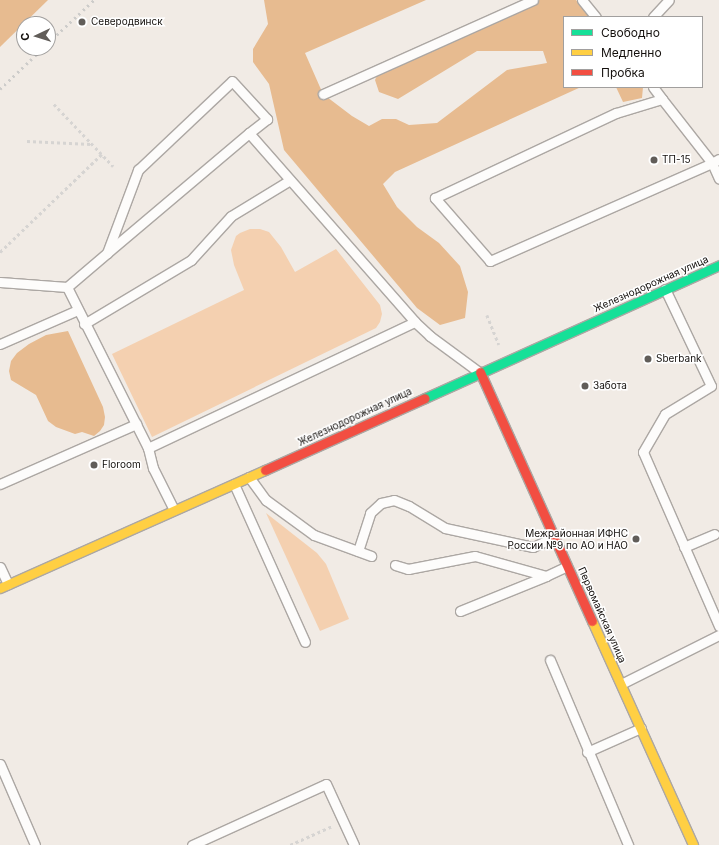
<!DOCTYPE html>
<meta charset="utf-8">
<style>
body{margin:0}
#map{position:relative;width:719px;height:845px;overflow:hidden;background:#f1ebe5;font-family:Inter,sans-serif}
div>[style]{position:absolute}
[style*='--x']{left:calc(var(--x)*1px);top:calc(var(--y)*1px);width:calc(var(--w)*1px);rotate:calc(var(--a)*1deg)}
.green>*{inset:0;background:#f4d0b0}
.forest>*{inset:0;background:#e7bb90}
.path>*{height:2.5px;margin-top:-1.25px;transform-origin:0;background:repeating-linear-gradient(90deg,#d6d4d2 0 3px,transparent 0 6px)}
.roads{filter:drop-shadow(1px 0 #aca7a3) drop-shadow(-1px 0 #aca7a3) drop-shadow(0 1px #aca7a3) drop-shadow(0 -1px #aca7a3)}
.lane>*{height:9px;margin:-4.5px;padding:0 4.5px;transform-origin:4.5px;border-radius:4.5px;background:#fdfcfb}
.fast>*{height:9px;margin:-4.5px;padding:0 4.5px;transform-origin:4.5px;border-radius:4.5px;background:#16e098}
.slow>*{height:9px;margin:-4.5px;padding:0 4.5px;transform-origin:4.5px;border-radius:4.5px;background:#ffcf43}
.jam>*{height:9px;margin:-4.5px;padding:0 4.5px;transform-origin:4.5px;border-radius:4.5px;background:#f24e42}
.rail>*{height:3px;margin-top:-1.5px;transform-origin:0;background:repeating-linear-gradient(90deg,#cdccca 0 2px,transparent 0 6px)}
.dots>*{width:11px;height:11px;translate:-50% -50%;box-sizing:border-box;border:2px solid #fff;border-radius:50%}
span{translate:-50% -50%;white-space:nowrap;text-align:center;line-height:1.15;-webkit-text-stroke:3px #fff;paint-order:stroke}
.poi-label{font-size:10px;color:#14100d}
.left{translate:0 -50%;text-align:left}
.right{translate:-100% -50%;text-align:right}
.street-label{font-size:10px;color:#14100d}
.legend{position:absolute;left:563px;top:16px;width:140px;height:72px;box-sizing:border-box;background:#fff;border:1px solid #a19f9e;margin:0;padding:5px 7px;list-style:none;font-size:12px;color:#14100d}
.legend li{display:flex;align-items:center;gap:8px;height:20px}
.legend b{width:20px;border:1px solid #a19f9e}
.north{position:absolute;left:16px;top:16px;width:40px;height:40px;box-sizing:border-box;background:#fff;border:1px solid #a19f9e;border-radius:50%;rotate:266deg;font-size:11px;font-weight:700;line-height:16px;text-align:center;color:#14100d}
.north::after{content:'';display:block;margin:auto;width:14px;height:18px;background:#615d59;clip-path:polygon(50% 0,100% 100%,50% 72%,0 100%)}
</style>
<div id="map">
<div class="green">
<div style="clip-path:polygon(250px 229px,260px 229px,269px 232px,281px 247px,295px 272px,336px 249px,380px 305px,382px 314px,380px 322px,376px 328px,152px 437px,112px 354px,244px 290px,234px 265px,231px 250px,236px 236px,240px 233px)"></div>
<div style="clip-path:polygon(266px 513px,317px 553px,326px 564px,349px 619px,320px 631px)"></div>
</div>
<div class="forest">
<div style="clip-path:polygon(0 0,48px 0,0 47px)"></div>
<div style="clip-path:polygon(264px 0,426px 0,305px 53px,323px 94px,352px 116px,369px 126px,382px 119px,396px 119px,409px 125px,437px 123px,507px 70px,547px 63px,543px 51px,477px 51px,398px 99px,379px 92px,375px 80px,381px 67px,535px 0,576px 0,590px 17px,564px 17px,564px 87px,581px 87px,395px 172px,383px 184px,397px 207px,417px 227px,439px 243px,460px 266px,468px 292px,465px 318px,440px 325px,417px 308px,284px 150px,269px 84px,253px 62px,253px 49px,268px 24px)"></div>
<div style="clip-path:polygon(616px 87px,643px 87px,642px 98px,623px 102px)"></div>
<div style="clip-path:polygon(68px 331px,103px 407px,105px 417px,104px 425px,100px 431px,94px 436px,82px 432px,75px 434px,56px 427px,48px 421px,36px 395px,11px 380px,9px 371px,11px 361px,17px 353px,29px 344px,46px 335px)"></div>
</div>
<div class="path">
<div style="--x:54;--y:104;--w:86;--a:46.4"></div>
<div style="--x:27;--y:141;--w:64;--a:2.7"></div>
<div style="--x:0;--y:252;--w:141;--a:-43.9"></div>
<div style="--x:487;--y:315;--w:32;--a:68"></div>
<div style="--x:290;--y:845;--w:46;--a:-24.3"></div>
</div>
<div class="roads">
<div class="lane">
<div style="--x:582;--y:0;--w:22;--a:51"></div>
<div style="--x:653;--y:17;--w:23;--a:-47"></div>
<div style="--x:653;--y:87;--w:15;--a:53"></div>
<div style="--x:662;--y:99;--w:81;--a:52"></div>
<div style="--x:712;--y:163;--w:243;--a:156.2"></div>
<div style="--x:490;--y:261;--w:84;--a:-131.1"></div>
<div style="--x:435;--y:198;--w:200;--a:-25.2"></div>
<div style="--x:616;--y:113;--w:48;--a:-16.9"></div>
<div style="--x:323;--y:94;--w:230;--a:-24.1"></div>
<div style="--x:249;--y:133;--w:252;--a:48.7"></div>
<div style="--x:415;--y:322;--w:21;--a:43"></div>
<div style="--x:430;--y:336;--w:61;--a:36.3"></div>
<div style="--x:719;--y:159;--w:8;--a:150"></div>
<div style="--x:712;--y:163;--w:17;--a:66"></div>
<div style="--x:107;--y:253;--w:89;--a:-69.5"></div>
<div style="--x:138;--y:170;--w:129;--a:-43.4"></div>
<div style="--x:232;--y:81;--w:52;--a:47.4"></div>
<div style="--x:267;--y:119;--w:23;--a:142"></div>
<div style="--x:249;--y:133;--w:186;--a:139.8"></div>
<div style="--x:107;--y:253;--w:52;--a:139.6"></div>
<div style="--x:67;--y:287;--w:180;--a:63.3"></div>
<div style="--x:148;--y:448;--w:21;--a:76"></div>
<div style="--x:153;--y:468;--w:47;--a:63.4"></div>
<div style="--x:0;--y:282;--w:67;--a:4.3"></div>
<div style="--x:665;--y:289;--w:107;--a:64.6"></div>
<div style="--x:711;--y:386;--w:54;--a:148.7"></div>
<div style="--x:665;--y:414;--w:44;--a:120.1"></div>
<div style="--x:643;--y:452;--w:190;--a:66.4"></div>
<div style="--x:84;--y:324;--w:125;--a:-30.9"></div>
<div style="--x:191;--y:260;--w:59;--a:-47.7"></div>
<div style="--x:231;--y:216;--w:69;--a:-31.4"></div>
<div style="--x:0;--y:344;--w:85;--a:-23.6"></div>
<div style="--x:148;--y:448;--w:295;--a:-25.3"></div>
<div style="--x:249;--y:477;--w:29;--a:54"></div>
<div style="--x:266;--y:500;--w:59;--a:36.1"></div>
<div style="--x:314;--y:535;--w:61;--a:20.2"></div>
<div style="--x:0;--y:484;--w:149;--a:-23.8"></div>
<div style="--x:234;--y:484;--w:173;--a:65.8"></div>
<div style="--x:684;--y:547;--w:33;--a:-23"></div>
<div style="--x:358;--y:551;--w:40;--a:-72"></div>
<div style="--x:370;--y:513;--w:15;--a:-42"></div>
<div style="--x:381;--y:503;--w:13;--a:-13"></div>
<div style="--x:394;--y:500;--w:16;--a:22"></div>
<div style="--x:409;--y:506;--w:42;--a:31.4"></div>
<div style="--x:445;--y:528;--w:90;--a:12.2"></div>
<div style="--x:533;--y:547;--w:23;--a:-25"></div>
<div style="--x:395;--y:565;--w:14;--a:17"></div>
<div style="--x:408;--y:569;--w:68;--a:-11"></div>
<div style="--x:475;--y:556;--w:74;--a:15.7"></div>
<div style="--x:546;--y:576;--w:23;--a:-25"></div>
<div style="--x:0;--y:567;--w:19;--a:65"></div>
<div style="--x:460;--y:611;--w:93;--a:-22.1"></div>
<div style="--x:550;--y:660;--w:201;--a:67.1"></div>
<div style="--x:621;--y:684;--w:110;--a:-26.6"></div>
<div style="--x:587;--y:752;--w:59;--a:-24"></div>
<div style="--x:0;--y:764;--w:88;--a:66.6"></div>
<div style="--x:192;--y:845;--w:147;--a:-24.5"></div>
<div style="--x:326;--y:784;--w:67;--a:65.3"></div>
</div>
<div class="fast">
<div style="--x:425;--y:398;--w:323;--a:-24.3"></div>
</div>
<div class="slow">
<div style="--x:0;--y:588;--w:290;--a:-24"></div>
<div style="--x:592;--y:621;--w:246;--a:65.7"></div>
</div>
<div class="jam">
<div style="--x:480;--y:372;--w:273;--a:65.8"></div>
<div style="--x:265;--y:470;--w:175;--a:-24.2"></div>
</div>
</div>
<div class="rail">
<div style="--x:48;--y:43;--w:63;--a:-43.1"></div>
<div style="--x:0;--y:89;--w:59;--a:-43.6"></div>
</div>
<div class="dots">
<div style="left:82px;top:22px;background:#615d59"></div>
<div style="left:654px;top:160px;background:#615d59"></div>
<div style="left:648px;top:359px;background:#615d59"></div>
<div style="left:585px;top:386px;background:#615d59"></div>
<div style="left:94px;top:465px;background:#615d59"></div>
<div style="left:636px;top:539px;background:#615d59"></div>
</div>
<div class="poi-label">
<span class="left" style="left:91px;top:22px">Северодвинск</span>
<span class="left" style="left:662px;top:160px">ТП-15</span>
<span class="left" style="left:656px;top:359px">Sberbank</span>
<span class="left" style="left:593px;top:386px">Забота</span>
<span class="left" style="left:102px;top:465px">Floroom</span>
<span class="right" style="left:628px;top:539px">Межрайонная ИФНС<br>России №9 по АО и НАО</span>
</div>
<div class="street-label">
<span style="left:651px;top:284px;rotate:-24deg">Железнодорожная улица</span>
<span style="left:355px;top:417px;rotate:-25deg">Железнодорожная улица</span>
<span style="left:602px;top:615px;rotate:66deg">Первомайская улица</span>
</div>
<ul class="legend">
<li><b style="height:5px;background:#16e098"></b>Свободно</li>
<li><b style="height:5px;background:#ffcf43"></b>Медленно</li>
<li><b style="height:5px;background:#f24e42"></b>Пробка</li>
</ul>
<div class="north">С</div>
</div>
